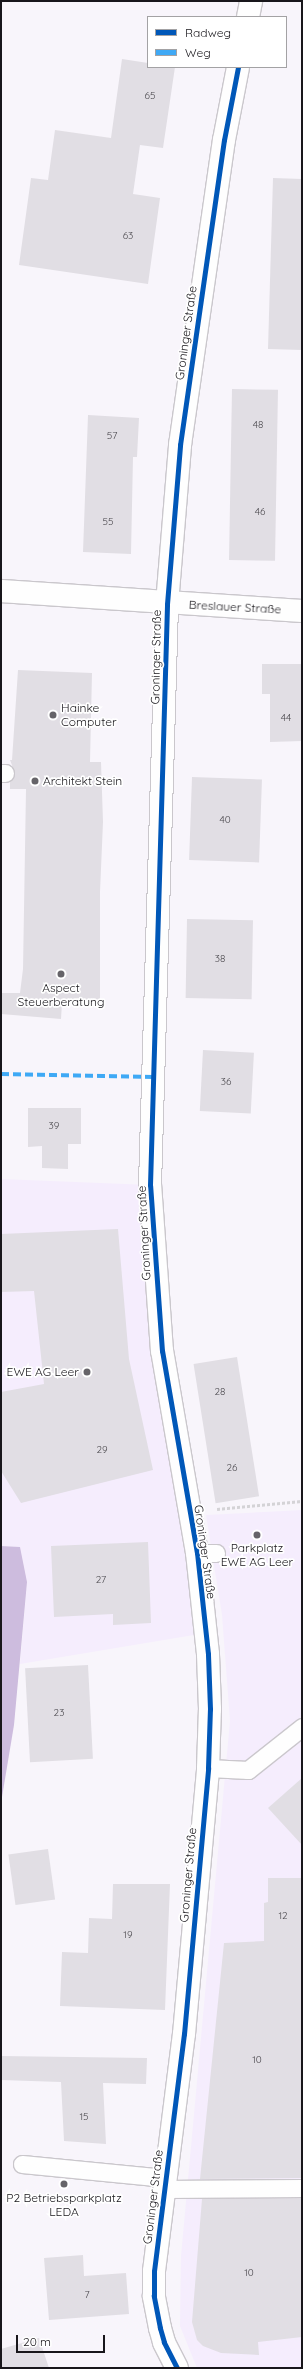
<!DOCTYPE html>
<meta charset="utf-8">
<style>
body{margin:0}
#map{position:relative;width:303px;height:2369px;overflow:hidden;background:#f8f5fb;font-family:Quicksand,sans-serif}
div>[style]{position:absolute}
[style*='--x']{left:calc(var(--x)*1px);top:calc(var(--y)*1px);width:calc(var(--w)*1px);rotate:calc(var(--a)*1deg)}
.built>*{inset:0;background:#f5edfd}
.water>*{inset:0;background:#cdbcde}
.building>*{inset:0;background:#e1dee4;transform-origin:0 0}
.path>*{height:2.5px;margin-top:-1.25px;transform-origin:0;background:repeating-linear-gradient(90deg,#d4d3d6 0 3px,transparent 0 5px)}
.roads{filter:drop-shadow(1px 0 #cac7cc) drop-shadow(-1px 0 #cac7cc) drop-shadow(0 1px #cac7cc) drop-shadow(0 -1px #cac7cc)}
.service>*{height:17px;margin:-8.5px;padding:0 8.5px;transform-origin:8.5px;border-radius:8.5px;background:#fefefe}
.minor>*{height:22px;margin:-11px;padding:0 11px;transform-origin:11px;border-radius:11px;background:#fefefe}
.tertiary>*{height:22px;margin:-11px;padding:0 11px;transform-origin:11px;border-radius:11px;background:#fefefe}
.quiet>*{height:4px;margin-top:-2px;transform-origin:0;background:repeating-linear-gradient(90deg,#3fa9f5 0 8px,transparent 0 12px)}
.cycleway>*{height:5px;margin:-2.5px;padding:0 2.5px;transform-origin:2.5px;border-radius:2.5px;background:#0057b8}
.dots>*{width:11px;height:11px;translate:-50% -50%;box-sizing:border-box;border:2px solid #fff;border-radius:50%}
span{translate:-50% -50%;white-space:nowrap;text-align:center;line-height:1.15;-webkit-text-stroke:3.5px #fff;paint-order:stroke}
.number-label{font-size:10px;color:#4b494e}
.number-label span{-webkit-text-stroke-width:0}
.street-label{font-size:12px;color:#18161b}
.poi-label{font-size:12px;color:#18161b}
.left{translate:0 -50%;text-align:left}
.right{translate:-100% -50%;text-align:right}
.frame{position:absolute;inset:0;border:2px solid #18161b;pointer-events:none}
.legend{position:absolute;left:147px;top:16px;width:140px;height:52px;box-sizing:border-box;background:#fff;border:1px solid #a3a2a4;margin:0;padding:5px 7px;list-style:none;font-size:12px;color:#18161b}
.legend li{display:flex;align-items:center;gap:8px;height:20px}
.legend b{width:20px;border:1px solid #a3a2a4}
.scale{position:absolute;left:16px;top:2335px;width:89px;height:18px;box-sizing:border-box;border:2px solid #18161b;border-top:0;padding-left:5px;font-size:12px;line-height:14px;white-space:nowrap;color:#18161b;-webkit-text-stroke:3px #fff;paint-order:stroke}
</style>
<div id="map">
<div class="built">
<div style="clip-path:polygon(1px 1179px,150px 1185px,206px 1633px,20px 1664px,27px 1582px,20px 1547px,1px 1546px)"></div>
<div style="clip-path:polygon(302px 1510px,302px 2368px,197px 2368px,180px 2326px,181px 2256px,230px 1721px,222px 1615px,206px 1515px)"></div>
</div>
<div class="water">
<div style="clip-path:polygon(1px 1546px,20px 1547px,27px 1582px,14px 1725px,1px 1803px)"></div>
</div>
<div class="building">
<div style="clip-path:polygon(122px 59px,148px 63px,148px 67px,175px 67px,163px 148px,140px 145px,133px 194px,160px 198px,148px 284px,19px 265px,31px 178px,48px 180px,55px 130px,111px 138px)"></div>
<div style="clip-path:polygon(273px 178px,302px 179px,302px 350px,268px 349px)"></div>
<div style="left:232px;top:389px;width:46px;height:171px;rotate:1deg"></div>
<div style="clip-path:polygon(88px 415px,139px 418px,137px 457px,133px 457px,131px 554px,83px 552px)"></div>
<div style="clip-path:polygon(262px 664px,302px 664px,302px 741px,270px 742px,270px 694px,262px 694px)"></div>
<div style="clip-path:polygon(18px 670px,92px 673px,90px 762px,101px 762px,103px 822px,100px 892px,100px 1001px,62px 1003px,61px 1019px,1px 1014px,1px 993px,20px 993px,23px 969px,26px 789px,10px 789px,10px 782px,15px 773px,10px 760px,12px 760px)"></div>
<div style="left:192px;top:777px;width:70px;height:83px;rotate:2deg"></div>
<div style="left:187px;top:919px;width:66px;height:79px;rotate:1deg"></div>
<div style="left:203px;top:1050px;width:51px;height:61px;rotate:3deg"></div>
<div style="clip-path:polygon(28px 1108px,81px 1108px,81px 1144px,68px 1144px,68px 1169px,42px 1168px,42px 1146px,28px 1147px)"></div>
<div style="clip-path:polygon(118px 1229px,129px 1359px,153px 1470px,21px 1503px,1px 1471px,1px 1392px,44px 1384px,34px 1291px,1px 1292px,1px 1234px)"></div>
<div style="left:237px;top:1357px;width:141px;height:44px;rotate:81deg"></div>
<div style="clip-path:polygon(148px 1542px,151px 1623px,113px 1625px,113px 1614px,54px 1617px,51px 1546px)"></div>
<div style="left:88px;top:1665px;width:94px;height:63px;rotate:87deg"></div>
<div style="clip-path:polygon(302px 1778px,302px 1845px,268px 1808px)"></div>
<div style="left:48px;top:1849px;width:51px;height:40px;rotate:82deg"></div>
<div style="clip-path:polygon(268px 1878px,302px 1878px,302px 2178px,200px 2179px,224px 1943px,264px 1941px,264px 1903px,268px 1902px)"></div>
<div style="clip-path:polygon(113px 1884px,170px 1884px,165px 2010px,60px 2006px,62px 1952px,88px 1953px,89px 1918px,112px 1919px)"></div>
<div style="clip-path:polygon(1px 2056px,147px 2058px,146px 2084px,103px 2083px,106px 2144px,64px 2141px,61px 2082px,1px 2080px)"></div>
<div style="clip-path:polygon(302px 2198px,302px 2337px,258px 2342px,259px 2355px,221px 2353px,203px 2346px,197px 2340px,192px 2322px,202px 2199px)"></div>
<div style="clip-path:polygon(83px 2255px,84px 2276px,126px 2273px,129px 2314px,49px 2320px,44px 2258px)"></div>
<div style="clip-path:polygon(39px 2338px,49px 2368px,1px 2368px,1px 2349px)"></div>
</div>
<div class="path">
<div style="--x:217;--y:1509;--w:85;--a:-5.4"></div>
</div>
<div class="roads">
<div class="service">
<div style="--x:1;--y:773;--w:4;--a:0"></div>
<div style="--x:197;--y:1553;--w:19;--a:0"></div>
<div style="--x:208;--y:1768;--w:40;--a:2.9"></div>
<div style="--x:248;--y:1770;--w:69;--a:-38.5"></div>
<div style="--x:22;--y:2164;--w:144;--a:5.6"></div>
<div style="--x:164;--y:2189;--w:138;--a:-0.4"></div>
</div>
<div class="minor">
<div style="--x:1;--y:591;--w:302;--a:3.8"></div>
</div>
<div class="tertiary">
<div style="--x:248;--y:17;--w:16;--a:-79"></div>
<div style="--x:177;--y:2368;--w:29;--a:-117"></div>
<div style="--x:164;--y:2342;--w:15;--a:-106"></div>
<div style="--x:160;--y:2328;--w:33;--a:-101"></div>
<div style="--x:154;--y:2296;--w:25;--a:-90"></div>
<div style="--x:154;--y:2271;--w:239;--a:-82.8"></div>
<div style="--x:184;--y:2034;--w:267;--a:-84.8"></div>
<div style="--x:208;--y:1768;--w:59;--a:-88.1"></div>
<div style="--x:210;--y:1709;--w:55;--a:-92.1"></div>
<div style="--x:208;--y:1654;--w:102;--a:-96.2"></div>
<div style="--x:197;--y:1553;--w:205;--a:-99.8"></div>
<div style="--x:162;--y:1351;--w:166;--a:-94.1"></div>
<div style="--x:150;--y:1185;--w:581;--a:-88.32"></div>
<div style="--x:167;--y:604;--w:160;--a:-85.3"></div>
<div style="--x:180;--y:445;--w:308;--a:-81.8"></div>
<div style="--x:224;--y:140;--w:74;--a:-79.1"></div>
</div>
</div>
<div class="quiet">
<div style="--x:1;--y:1074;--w:153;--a:1.1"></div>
</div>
<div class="cycleway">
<div style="--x:177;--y:2368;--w:29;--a:-117"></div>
<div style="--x:164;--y:2342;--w:15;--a:-106"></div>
<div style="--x:160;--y:2328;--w:33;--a:-101"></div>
<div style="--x:154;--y:2296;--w:25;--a:-90"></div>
<div style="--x:154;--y:2271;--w:239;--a:-82.8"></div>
<div style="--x:184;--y:2034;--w:267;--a:-84.8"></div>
<div style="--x:208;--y:1768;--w:59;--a:-88.1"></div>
<div style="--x:210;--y:1709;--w:55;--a:-92.1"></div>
<div style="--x:208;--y:1654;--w:102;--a:-96.2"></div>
<div style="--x:197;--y:1553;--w:205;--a:-99.8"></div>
<div style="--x:162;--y:1351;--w:166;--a:-94.1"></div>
<div style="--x:150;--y:1185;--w:581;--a:-88.32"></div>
<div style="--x:167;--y:604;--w:160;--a:-85.3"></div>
<div style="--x:180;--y:445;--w:308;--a:-81.8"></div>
<div style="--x:224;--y:140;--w:74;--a:-79.1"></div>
</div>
<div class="dots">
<div style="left:53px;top:715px;background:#666469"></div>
<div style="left:35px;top:781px;background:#666469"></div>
<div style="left:61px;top:974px;background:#666469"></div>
<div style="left:87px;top:1372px;background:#666469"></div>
<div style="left:257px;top:1535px;background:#666469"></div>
<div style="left:64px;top:2184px;background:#666469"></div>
</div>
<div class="number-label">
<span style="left:150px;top:96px">65</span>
<span style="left:128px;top:236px">63</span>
<span style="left:258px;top:425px">48</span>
<span style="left:112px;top:436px">57</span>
<span style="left:260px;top:512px">46</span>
<span style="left:108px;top:522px">55</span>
<span style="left:286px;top:718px">44</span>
<span style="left:225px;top:820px">40</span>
<span style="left:220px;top:959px">38</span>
<span style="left:226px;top:1082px">36</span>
<span style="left:54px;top:1126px">39</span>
<span style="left:220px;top:1392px">28</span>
<span style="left:102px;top:1450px">29</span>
<span style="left:232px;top:1468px">26</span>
<span style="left:101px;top:1580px">27</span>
<span style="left:59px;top:1713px">23</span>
<span style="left:283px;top:1916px">12</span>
<span style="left:128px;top:1935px">19</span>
<span style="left:257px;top:2060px">10</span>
<span style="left:84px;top:2117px">15</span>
<span style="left:249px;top:2273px">10</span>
<span style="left:87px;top:2295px">7</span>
</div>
<div class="street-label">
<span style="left:186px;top:333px;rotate:-82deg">Groninger Straße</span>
<span style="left:235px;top:607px;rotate:3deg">Breslauer Straße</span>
<span style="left:156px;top:657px;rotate:-89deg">Groninger Straße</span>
<span style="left:144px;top:1233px;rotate:-93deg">Groninger Straße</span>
<span style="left:205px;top:1552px;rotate:82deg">Groninger Straße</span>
<span style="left:188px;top:1875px;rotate:-85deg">Groninger Straße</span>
<span style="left:153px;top:2197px;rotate:-83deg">Groninger Straße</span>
</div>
<div class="poi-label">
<span class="left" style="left:61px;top:715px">Hainke<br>Computer</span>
<span class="left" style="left:43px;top:781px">Architekt Stein</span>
<span style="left:61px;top:995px">Aspect<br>Steuerberatung</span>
<span class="right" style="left:79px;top:1372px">EWE AG Leer</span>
<span style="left:257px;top:1555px">Parkplatz<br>EWE AG Leer</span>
<span style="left:64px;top:2205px">P2 Betriebsparkplatz<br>LEDA</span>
</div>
<div class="frame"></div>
<ul class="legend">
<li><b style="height:5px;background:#0057b8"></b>Radweg</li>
<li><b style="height:5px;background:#3fa9f5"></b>Weg</li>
</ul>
<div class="scale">20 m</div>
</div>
